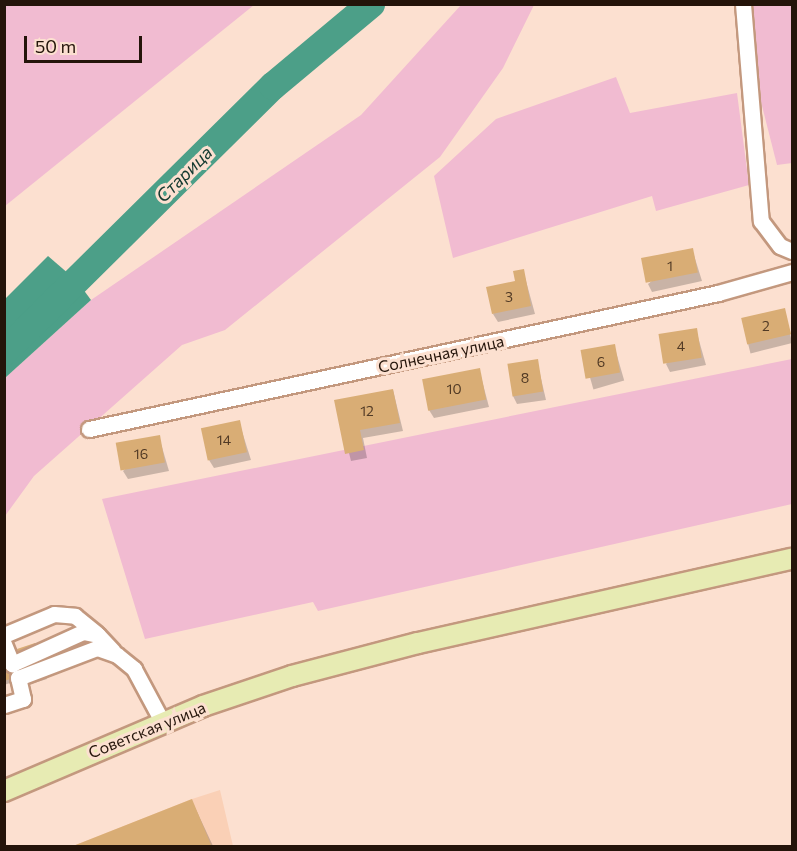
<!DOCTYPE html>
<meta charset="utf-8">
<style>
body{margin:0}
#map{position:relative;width:797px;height:851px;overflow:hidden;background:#fce0d0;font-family:Commissioner,sans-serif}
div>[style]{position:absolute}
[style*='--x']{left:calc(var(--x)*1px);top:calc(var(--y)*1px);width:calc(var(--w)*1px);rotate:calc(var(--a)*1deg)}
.built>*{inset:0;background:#fad0b6}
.green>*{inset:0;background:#f1bbd1}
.water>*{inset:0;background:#4c9f88}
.shadow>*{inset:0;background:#0003;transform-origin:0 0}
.river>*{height:28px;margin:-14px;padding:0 14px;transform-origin:14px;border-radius:14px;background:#4c9f88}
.building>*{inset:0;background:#d9ad75;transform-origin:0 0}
.roads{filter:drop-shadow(2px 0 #c3987e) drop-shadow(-2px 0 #c3987e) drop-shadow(0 2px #c3987e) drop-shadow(0 -2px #c3987e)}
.minor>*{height:15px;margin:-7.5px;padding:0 7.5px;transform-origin:7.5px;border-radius:7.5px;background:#fff}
.major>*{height:20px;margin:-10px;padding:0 10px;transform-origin:10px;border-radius:10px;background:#e7ebb3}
span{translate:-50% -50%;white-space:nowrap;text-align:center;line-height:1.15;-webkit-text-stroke:6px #fce0d0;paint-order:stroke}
.number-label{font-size:14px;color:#513a25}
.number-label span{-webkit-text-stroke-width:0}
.street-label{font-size:16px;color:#24140a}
.water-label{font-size:18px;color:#13392f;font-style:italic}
.frame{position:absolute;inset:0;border:6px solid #24140a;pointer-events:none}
.scale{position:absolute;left:24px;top:36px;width:118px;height:27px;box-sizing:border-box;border:3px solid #24140a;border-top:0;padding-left:8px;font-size:18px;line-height:21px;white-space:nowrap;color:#24140a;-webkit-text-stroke:4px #fce0d0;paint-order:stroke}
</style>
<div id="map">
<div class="built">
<div style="clip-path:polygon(220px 790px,233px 846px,73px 846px,192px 799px)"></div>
</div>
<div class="green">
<div style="clip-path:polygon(4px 5px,5px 4px,254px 5px,5px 206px)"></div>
<div style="clip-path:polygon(461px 5px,534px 5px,503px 68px,440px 157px,225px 330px,182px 345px,34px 476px,5px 516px,5px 378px,91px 300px,361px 115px)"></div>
<div style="clip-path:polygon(753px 5px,792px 5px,792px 163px,777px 165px,761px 102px)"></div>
<div style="clip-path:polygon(616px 77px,630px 113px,737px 93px,749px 185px,656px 211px,652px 196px,453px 258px,434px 176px,496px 119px)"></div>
<div style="clip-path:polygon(792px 359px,792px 504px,318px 611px,313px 602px,145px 639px,102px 499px)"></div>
</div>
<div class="water">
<div style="clip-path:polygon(48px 256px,77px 281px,91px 300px,5px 378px,5px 299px)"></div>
</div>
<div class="shadow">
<div style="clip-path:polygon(692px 249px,702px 281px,652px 292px,648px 284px)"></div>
<div style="clip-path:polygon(523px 270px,535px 314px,498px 322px,493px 314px)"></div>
<div style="left:784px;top:310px;width:34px;height:43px;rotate:76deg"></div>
<div style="clip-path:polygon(696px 330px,706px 365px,670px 372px,666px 364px)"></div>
<div style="left:614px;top:345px;width:37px;height:32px;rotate:74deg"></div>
<div style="clip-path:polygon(537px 361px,546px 400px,517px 404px,513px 396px)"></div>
<div style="clip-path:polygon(479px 369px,489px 407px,434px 418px,429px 410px)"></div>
<div style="clip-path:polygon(393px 390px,403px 431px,363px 438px,367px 458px,351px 461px,336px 401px)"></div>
<div style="clip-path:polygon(239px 422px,251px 460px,214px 468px,209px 460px)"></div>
<div style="clip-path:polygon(159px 437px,169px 471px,128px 479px,123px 471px)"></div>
<div style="clip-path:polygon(36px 648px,47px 679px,31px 684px,28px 677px,4px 685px,4px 663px)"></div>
<div style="clip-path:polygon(192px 801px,213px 846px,77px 846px)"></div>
</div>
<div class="river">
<div style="--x:4;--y:352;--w:378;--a:-44.7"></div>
<div style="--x:273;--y:86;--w:128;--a:-39.9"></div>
</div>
<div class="building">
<div style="left:693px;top:248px;width:25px;height:53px;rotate:79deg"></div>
<div style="clip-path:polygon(524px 269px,531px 306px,492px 314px,486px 287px,515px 281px,513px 271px)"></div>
<div style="left:785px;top:308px;width:27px;height:45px;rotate:77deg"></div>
<div style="left:697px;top:328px;width:30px;height:39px;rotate:81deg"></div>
<div style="left:615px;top:344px;width:29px;height:35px;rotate:80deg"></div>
<div style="left:538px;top:359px;width:33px;height:31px;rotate:81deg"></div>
<div style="left:480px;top:368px;width:32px;height:59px;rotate:79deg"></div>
<div style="clip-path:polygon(393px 389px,400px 423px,360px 430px,364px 450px,345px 454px,334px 400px)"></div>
<div style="left:240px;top:420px;width:33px;height:40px;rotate:78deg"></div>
<div style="left:160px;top:435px;width:28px;height:45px;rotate:80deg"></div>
<div style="clip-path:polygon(35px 643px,46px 675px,28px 682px,25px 674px,4px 681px,4px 661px,19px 656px,17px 649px)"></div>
<div style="clip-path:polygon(192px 799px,211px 845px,73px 846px)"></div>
</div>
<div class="roads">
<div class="minor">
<div style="--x:743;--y:4;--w:218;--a:85.3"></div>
<div style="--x:761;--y:221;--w:31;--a:53"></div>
<div style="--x:780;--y:246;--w:13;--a:23"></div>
<div style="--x:89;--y:429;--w:644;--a:-12.2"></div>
<div style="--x:718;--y:293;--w:77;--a:-15.8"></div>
<div style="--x:4;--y:635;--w:54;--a:-22.8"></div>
<div style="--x:54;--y:614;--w:21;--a:5"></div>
<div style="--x:75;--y:616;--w:27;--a:39"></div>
<div style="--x:4;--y:644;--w:22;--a:68"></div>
<div style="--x:12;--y:664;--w:78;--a:-24.3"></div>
<div style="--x:83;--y:632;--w:15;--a:11"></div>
<div style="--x:98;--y:635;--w:22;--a:47"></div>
<div style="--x:4;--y:705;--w:20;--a:-18"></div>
<div style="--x:23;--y:699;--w:22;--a:-103"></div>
<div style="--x:18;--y:678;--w:85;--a:-20.8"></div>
<div style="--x:97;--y:648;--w:21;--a:19"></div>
<div style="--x:117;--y:655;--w:22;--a:39"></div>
<div style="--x:134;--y:669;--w:61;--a:61.8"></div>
</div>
<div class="major">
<div style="--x:4;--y:791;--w:216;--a:-23.1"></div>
<div style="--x:203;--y:706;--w:94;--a:-18.6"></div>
<div style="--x:292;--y:676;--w:130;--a:-14.7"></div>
<div style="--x:418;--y:643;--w:383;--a:-12.7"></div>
</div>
</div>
<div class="number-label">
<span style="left:670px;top:266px">1</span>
<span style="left:509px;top:297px">3</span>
<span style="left:766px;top:326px">2</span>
<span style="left:681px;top:346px">4</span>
<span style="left:601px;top:362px">6</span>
<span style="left:525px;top:378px">8</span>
<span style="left:454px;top:389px">10</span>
<span style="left:367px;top:411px">12</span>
<span style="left:224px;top:440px">14</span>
<span style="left:141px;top:454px">16</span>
</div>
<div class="street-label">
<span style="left:441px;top:354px;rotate:-12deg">Солнечная улица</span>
<span style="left:147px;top:730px;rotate:-22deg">Советская улица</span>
</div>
<div class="water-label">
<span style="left:184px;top:174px;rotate:-45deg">Старица</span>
</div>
<div class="frame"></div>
<div class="scale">50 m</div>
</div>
